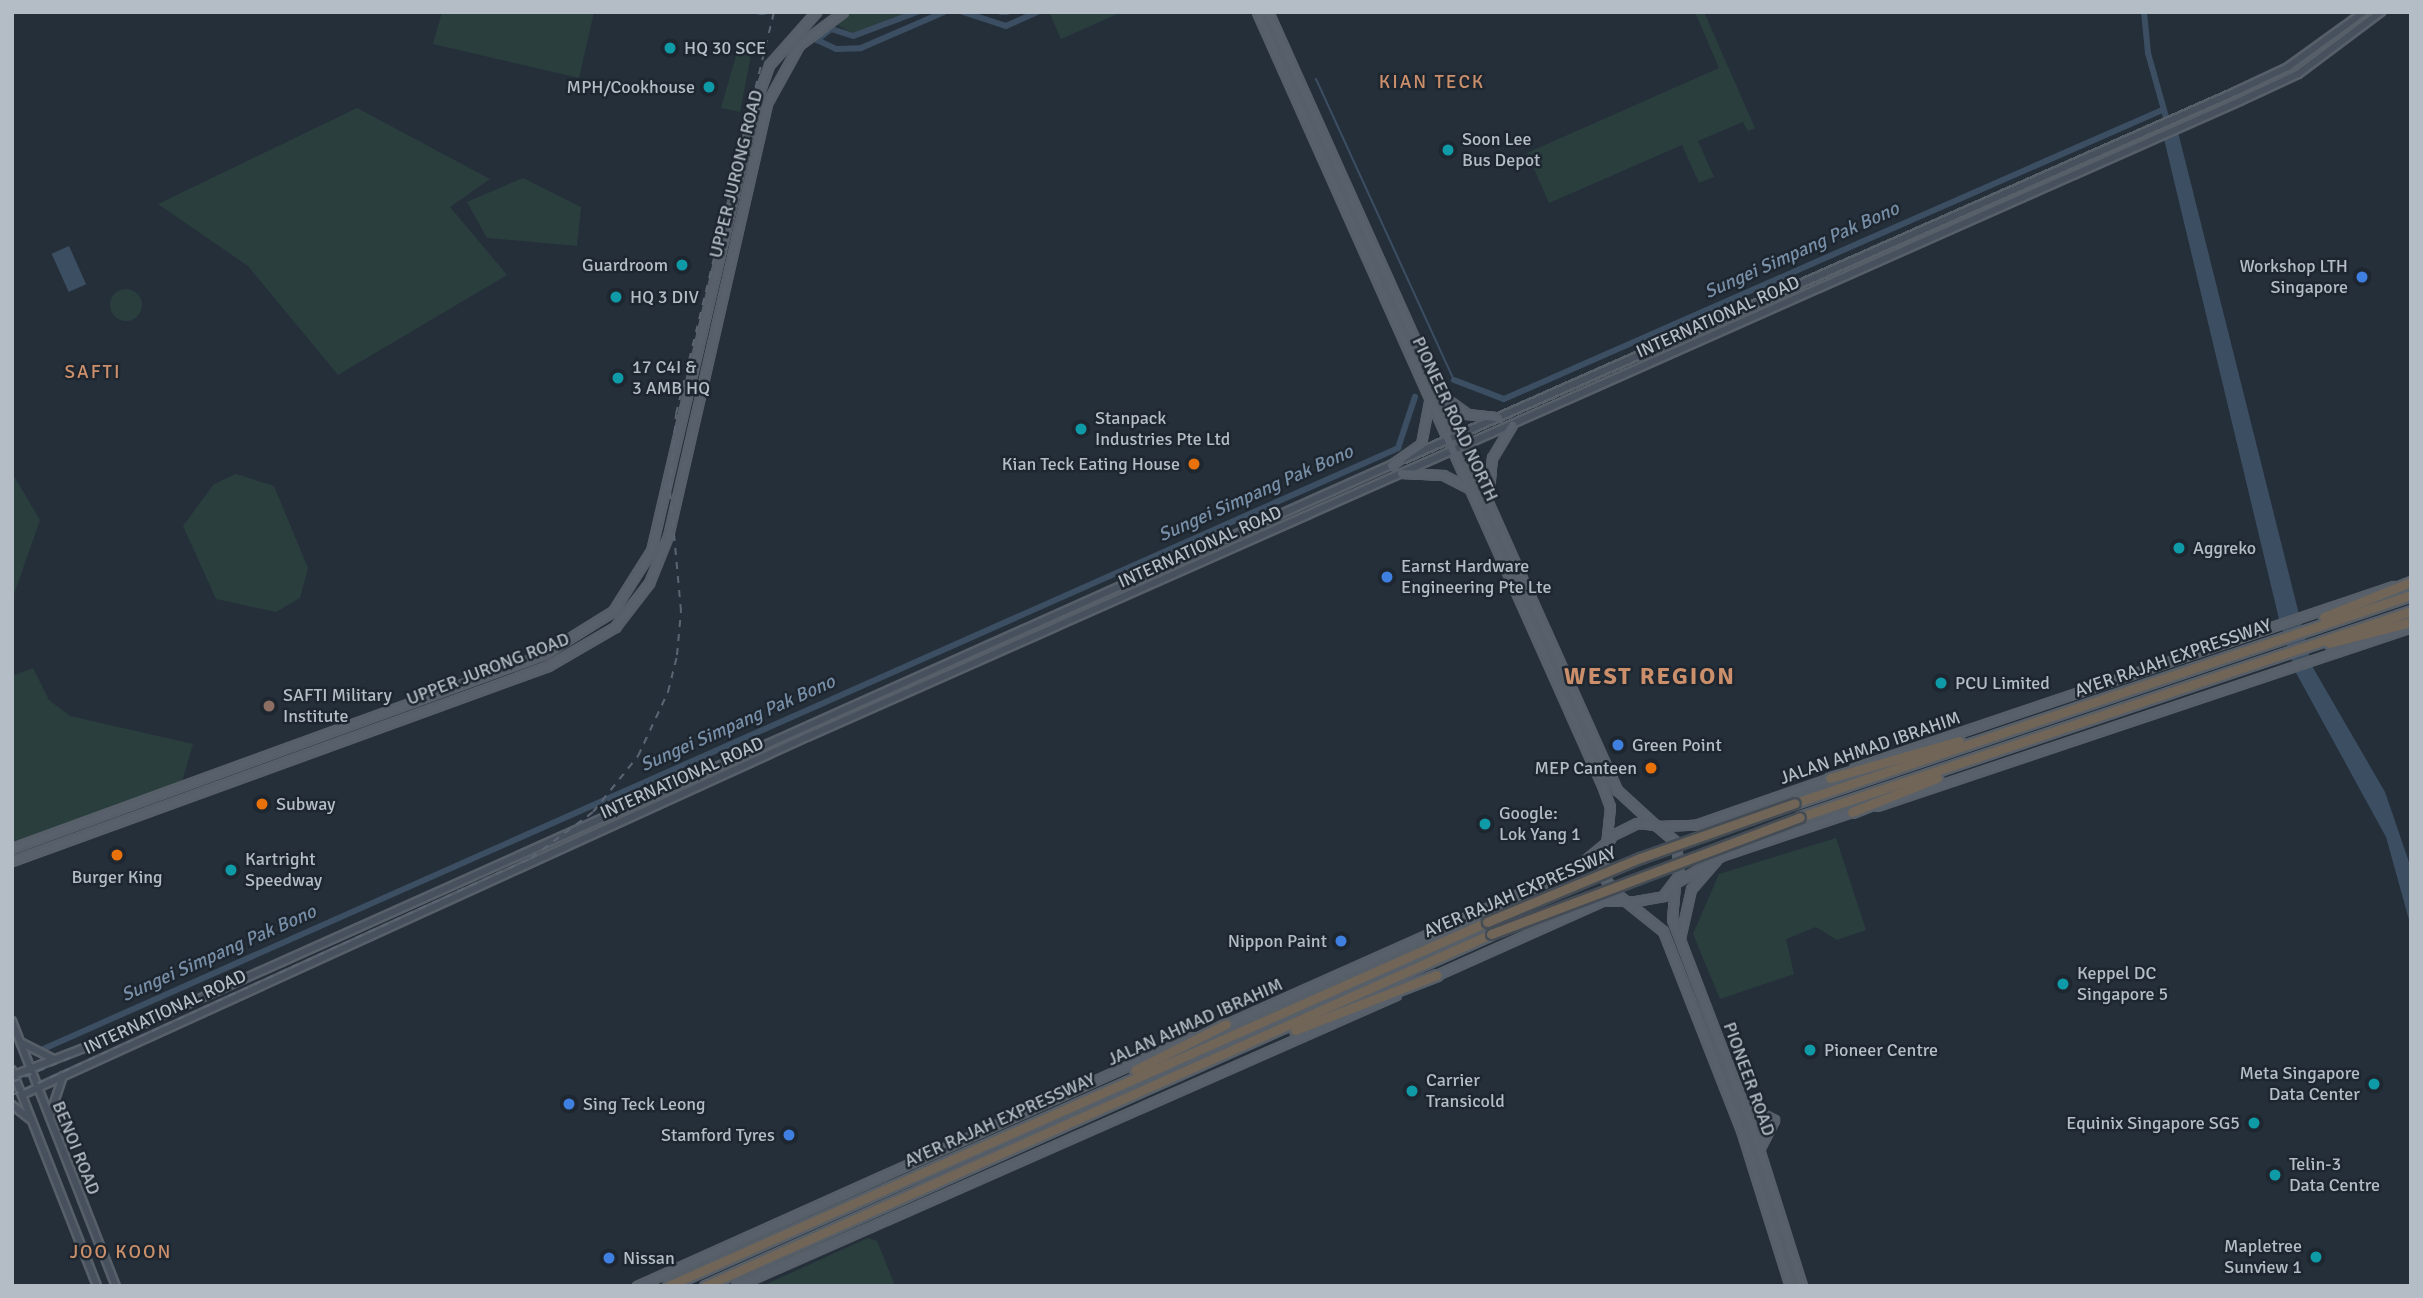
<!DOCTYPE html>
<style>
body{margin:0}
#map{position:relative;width:2423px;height:1298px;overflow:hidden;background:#252f3a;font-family:Signika,sans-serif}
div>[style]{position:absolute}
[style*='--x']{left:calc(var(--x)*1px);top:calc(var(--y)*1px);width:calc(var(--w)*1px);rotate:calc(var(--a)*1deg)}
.green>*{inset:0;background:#2a3e3e}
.round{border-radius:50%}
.water>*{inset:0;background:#3c4e62;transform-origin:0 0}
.stream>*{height:2px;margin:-1px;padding:0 1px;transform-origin:1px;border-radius:1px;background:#3c4e62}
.canal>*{height:6px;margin:-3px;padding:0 3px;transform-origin:3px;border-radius:3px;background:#3c4e62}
.roads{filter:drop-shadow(2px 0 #575f69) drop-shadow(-2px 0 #575f69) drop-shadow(0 2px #575f69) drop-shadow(0 -2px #575f69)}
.secondary>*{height:6px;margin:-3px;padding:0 3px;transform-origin:3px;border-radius:3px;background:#47515d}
.primary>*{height:7px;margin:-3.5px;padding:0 3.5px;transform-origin:3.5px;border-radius:3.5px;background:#57606b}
.motorway>*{height:9px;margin:-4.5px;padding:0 4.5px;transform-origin:4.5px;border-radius:4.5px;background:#706557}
.rail>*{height:2px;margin-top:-1px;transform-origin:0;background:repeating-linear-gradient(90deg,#5b6572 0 7px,transparent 0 14px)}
.bridges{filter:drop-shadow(2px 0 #444c56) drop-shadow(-2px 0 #444c56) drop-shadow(0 2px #444c56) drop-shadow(0 -2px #444c56)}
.motorway-bridge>*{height:9px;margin:-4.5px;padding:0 4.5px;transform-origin:4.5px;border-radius:4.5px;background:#706557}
.dots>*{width:19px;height:19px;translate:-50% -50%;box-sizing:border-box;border:4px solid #1e2630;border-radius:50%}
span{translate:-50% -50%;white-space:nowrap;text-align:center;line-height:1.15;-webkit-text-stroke:5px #1e2630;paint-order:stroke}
.poi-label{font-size:18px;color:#b4bcc6}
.left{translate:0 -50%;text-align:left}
.right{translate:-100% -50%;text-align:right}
.street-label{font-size:18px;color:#b4bcc6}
.neighbourhood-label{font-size:19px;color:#cb906b;letter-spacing:2px}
.water-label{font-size:19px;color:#778ea7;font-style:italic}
.district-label{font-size:24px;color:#cb906b;font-weight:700;letter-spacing:2px}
.frame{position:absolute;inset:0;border:14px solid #b4bcc6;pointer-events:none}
</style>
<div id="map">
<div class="green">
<div style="clip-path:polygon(442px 12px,594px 12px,579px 78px,433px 44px)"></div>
<div style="clip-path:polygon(853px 12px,910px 12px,853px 34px,834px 23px)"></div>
<div style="clip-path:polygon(1049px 12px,1122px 12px,1061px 39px)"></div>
<div style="clip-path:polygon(1695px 12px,1704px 12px,1755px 128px,1748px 131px,1743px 122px,1698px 141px,1714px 177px,1699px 183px,1682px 145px,1549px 203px,1527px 153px,1719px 68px)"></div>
<div style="clip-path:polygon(737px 52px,751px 55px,740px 112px,721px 108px)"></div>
<div style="clip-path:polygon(357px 108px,490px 179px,450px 207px,507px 275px,338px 375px,248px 266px,158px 204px)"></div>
<div style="clip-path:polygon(523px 178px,581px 207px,577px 246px,487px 238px,467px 202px)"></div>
<div class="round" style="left:110px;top:289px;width:32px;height:32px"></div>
<div style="clip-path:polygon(12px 473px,40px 520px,12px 600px)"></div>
<div style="clip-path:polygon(236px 474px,274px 486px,308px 568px,300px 598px,276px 612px,216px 599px,183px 526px,214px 484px)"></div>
<div style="clip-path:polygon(33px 668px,49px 700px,70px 716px,193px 744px,182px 781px,12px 843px,12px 676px)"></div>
<div style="clip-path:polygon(1836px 838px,1866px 930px,1837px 940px,1816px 927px,1786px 939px,1794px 974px,1720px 999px,1693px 934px,1719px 874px)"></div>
<div style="clip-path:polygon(868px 1238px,877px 1241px,895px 1286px,762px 1286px)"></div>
</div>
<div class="water">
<div style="clip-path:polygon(2178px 132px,2312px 666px,2385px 792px,2411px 868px,2411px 927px,2386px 837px,2295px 671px,2279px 619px,2164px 139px)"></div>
<div style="left:69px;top:246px;width:42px;height:19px;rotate:66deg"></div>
</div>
<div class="stream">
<div style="--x:1316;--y:79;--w:331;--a:65.4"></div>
</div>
<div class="canal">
<div style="--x:760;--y:12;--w:4;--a:0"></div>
<div style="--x:917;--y:12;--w:68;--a:159.4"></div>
<div style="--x:853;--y:36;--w:23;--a:-162"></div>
<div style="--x:831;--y:29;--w:18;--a:142"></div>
<div style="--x:817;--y:40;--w:21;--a:25"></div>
<div style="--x:836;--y:49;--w:25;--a:-2"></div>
<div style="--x:861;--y:48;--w:90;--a:-23.4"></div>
<div style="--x:963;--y:12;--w:45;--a:18"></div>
<div style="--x:1006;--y:26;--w:35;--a:-24"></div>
<div style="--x:1001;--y:12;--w:6;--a:0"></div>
<div style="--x:2144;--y:12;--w:41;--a:84.4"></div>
<div style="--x:2148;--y:53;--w:85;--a:74.3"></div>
<div style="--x:1454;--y:380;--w:53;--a:20.8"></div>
<div style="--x:1504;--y:399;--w:719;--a:-23.71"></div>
<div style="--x:41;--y:1050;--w:1485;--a:-23.92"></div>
<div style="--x:1398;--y:448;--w:54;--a:-71.6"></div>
</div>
<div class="roads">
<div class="secondary">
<div style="--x:1404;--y:459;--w:911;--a:-23.83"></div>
<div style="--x:2237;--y:91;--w:56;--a:-25.2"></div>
<div style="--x:2288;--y:67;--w:94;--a:-35.9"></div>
<div style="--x:12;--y:1021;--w:285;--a:68.6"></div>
<div style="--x:22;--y:1043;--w:34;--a:27"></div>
<div style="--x:12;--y:1070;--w:232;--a:68.5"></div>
<div style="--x:14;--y:1075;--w:117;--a:-21.1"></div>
<div style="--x:123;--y:1033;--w:1394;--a:-24.14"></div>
<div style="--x:22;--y:1095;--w:863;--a:-24.52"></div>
<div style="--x:807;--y:737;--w:1568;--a:-23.93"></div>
<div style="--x:2240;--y:101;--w:64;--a:-25"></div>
<div style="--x:2298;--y:74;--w:104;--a:-36.8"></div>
<div style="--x:12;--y:1105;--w:23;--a:38"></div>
<div style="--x:50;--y:1115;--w:41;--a:-71.6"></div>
</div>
<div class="primary">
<div style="--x:1257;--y:12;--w:846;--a:65.95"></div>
<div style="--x:1602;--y:785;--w:23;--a:70"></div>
<div style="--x:1610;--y:807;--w:36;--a:96"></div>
<div style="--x:1268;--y:12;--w:853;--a:65.84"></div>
<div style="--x:1617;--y:790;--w:52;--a:42.6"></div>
<div style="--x:1448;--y:400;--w:24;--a:36"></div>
<div style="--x:1467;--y:414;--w:31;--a:6"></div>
<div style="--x:1391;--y:465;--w:37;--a:-35"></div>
<div style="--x:1421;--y:444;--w:43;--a:-79.2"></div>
<div style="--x:1401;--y:473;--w:42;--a:2.7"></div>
<div style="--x:1443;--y:475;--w:28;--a:27"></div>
<div style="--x:1489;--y:491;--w:33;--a:-85"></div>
<div style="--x:1492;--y:458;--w:39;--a:-59"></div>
<div style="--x:1854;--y:768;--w:569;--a:-18.66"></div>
<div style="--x:1877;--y:806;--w:563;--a:-18.53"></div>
<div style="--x:1657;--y:826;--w:38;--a:-2"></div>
<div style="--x:1695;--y:825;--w:146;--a:-19.2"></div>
<div style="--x:12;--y:848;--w:566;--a:-20.03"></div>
<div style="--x:544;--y:654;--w:81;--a:-31.9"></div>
<div style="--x:613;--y:611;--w:71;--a:-57.7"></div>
<div style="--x:651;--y:551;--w:462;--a:-76.9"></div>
<div style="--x:756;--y:101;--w:38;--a:-70"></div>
<div style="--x:769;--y:65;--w:71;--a:-48.4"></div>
<div style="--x:12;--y:861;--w:570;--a:-19.99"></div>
<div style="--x:548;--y:666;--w:78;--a:-30.2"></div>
<div style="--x:615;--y:627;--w:56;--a:-52.3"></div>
<div style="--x:649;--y:583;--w:51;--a:-68"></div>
<div style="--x:668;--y:536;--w:444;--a:-77.1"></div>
<div style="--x:767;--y:103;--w:66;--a:-61.1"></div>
<div style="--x:799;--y:45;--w:55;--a:-36.9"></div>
<div style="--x:1675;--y:883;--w:53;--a:-30.4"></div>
<div style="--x:1721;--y:856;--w:141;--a:-18.6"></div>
<div style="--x:1675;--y:885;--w:34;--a:95"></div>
<div style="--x:1672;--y:919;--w:223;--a:69"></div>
<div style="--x:1752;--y:1127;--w:167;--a:72.5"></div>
<div style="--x:1630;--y:902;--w:34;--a:-10"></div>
<div style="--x:1663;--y:896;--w:26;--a:-53"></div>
<div style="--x:1679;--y:875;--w:33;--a:-95"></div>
<div style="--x:1676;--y:842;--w:26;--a:-140"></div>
<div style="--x:1656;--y:825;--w:19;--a:-174"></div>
<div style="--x:1637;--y:823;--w:28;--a:154"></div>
<div style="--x:1612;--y:835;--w:18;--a:119"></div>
<div style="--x:1603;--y:851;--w:26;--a:88"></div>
<div style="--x:1604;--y:877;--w:17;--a:57"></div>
<div style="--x:1613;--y:891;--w:64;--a:38.7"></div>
<div style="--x:1663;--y:931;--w:214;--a:68.6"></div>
<div style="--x:1741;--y:1130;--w:164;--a:72.6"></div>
<div style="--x:1680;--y:938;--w:50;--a:-77.3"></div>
<div style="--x:1691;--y:889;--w:38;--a:-49"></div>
<div style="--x:1432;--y:977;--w:186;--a:-24.1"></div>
<div style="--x:1602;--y:901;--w:26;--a:0"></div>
<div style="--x:1222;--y:1026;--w:384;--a:-24"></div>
<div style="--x:1573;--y:870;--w:43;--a:-39.3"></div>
<div style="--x:1743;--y:1104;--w:35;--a:27"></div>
<div style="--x:1774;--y:1120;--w:34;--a:117"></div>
<div style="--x:637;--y:1286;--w:608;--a:-24.16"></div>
<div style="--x:736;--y:1286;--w:721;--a:-23.79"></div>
</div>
<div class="motorway">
<div style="--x:2324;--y:617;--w:94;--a:-21.9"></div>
<div style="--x:2329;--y:643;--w:85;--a:-14.4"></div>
<div style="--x:1830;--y:778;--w:134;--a:-16"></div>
<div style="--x:1795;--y:803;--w:650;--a:-18.66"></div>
<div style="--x:1852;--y:812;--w:92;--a:-21.8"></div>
<div style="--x:1800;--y:817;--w:645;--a:-18.63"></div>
<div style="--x:1295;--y:1030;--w:152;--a:-21.2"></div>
<div style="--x:1135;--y:1070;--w:102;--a:-26.8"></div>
<div style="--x:668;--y:1286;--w:896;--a:-23.96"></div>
<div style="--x:705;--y:1286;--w:861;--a:-24.12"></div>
</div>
</div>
<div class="rail">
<div style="--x:12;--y:1082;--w:65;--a:-22.6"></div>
<div style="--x:12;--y:1095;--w:571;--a:-24.54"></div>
<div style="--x:531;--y:858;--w:77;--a:-36.6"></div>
<div style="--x:593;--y:812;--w:72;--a:-51.2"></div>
<div style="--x:638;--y:756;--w:71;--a:-64.9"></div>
<div style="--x:668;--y:692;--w:38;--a:-76"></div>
<div style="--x:677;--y:655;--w:44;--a:-84.8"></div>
<div style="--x:681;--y:611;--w:122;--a:-95.2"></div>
<div style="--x:670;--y:489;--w:75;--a:-85.4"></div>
<div style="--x:676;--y:414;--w:414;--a:-76.3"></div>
</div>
<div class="bridges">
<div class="motorway-bridge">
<div style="--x:1487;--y:922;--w:166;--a:-22.7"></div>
<div style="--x:1640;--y:858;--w:164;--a:-19.5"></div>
<div style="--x:1491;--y:934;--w:330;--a:-20.7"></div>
</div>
</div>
<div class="dots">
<div style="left:670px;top:48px;background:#0f9aa8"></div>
<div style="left:709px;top:87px;background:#0f9aa8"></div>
<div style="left:1448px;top:150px;background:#0f9aa8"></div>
<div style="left:682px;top:265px;background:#0f9aa8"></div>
<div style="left:2362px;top:277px;background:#3f7fe0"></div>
<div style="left:616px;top:297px;background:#0f9aa8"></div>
<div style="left:618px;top:378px;background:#0f9aa8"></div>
<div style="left:1081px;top:429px;background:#0f9aa8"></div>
<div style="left:1194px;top:464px;background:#e8710a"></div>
<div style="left:2179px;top:548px;background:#0f9aa8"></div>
<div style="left:1387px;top:577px;background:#3f7fe0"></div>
<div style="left:1941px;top:683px;background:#0f9aa8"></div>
<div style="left:269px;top:706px;background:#8d6e63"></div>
<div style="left:1618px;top:745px;background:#3f7fe0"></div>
<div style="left:1651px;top:768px;background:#e8710a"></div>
<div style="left:262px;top:804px;background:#e8710a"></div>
<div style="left:1485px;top:824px;background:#0f9aa8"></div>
<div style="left:117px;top:855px;background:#e8710a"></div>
<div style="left:231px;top:870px;background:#0f9aa8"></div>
<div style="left:1341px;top:941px;background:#3f7fe0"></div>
<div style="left:2063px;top:984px;background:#0f9aa8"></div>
<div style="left:1810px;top:1050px;background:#0f9aa8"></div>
<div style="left:2374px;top:1084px;background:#0f9aa8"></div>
<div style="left:1412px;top:1091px;background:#0f9aa8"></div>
<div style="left:569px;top:1104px;background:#3f7fe0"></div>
<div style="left:2254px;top:1123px;background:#0f9aa8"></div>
<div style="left:789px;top:1135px;background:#3f7fe0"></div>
<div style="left:2275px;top:1175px;background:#0f9aa8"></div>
<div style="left:2316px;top:1257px;background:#0f9aa8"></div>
<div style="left:609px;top:1258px;background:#3f7fe0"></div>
</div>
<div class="poi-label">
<span class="left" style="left:684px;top:48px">HQ 30 SCE</span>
<span class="right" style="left:695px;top:87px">MPH/Cookhouse</span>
<span class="left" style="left:1462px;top:150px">Soon Lee<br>Bus Depot</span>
<span class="right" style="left:668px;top:265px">Guardroom</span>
<span class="right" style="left:2348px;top:277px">Workshop LTH<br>Singapore</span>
<span class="left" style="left:630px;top:297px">HQ 3 DIV</span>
<span class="left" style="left:632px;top:378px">17 C4I &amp;<br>3 AMB HQ</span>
<span class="left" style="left:1095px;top:429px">Stanpack<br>Industries Pte Ltd</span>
<span class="right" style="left:1180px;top:464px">Kian Teck Eating House</span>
<span class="left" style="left:2193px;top:548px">Aggreko</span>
<span class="left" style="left:1401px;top:577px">Earnst Hardware<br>Engineering Pte Lte</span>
<span class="left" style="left:1955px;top:683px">PCU Limited</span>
<span class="left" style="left:283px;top:706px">SAFTI Military<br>Institute</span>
<span class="left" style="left:1632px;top:745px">Green Point</span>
<span class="right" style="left:1637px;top:768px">MEP Canteen</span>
<span class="left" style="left:276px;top:804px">Subway</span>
<span class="left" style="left:1499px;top:824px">Google:<br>Lok Yang 1</span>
<span class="left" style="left:245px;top:870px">Kartright<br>Speedway</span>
<span style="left:117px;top:877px">Burger King</span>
<span class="right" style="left:1327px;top:941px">Nippon Paint</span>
<span class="left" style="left:2077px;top:984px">Keppel DC<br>Singapore 5</span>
<span class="left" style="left:1824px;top:1050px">Pioneer Centre</span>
<span class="right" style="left:2360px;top:1084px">Meta Singapore<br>Data Center</span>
<span class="left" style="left:1426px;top:1091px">Carrier<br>Transicold</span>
<span class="left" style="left:583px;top:1104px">Sing Teck Leong</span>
<span class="right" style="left:2240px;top:1123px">Equinix Singapore SG5</span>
<span class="right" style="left:775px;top:1135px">Stamford Tyres</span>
<span class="left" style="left:2289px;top:1175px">Telin-3<br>Data Centre</span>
<span class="right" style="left:2302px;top:1257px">Mapletree<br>Sunview 1</span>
<span class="left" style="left:623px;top:1258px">Nissan</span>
</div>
<div class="street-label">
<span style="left:736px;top:174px;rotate:-76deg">UPPER JURONG ROAD</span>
<span style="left:1718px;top:317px;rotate:-24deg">INTERNATIONAL ROAD</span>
<span style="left:1455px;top:419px;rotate:65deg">PIONEER ROAD NORTH</span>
<span style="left:1200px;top:547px;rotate:-24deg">INTERNATIONAL ROAD</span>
<span style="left:2173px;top:658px;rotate:-19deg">AYER RAJAH EXPRESSWAY</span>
<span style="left:488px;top:669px;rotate:-21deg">UPPER JURONG ROAD</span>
<span style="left:1870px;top:748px;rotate:-19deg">JALAN AHMAD IBRAHIM</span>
<span style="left:682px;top:778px;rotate:-24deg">INTERNATIONAL ROAD</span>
<span style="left:1520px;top:892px;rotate:-23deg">AYER RAJAH EXPRESSWAY</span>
<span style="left:165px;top:1012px;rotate:-25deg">INTERNATIONAL ROAD</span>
<span style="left:1195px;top:1022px;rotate:-24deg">JALAN AHMAD IBRAHIM</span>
<span style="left:1749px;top:1079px;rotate:70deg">PIONEER ROAD</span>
<span style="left:1000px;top:1120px;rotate:-24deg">AYER RAJAH EXPRESSWAY</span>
<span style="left:76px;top:1148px;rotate:68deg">BENOI ROAD</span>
</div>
<div class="neighbourhood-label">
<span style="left:1432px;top:83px">KIAN TECK</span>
<span style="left:93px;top:373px">SAFTI</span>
<span style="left:121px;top:1253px">JOO KOON</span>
</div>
<div class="water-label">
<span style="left:1802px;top:251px;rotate:-24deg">Sungei Simpang Pak Bono</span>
<span style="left:1256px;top:494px;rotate:-24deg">Sungei Simpang Pak Bono</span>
<span style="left:738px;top:724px;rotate:-24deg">Sungei Simpang Pak Bono</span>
<span style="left:219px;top:954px;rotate:-24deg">Sungei Simpang Pak Bono</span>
</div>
<div class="district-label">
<span style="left:1650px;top:677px">WEST REGION</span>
</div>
<div class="frame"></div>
</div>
